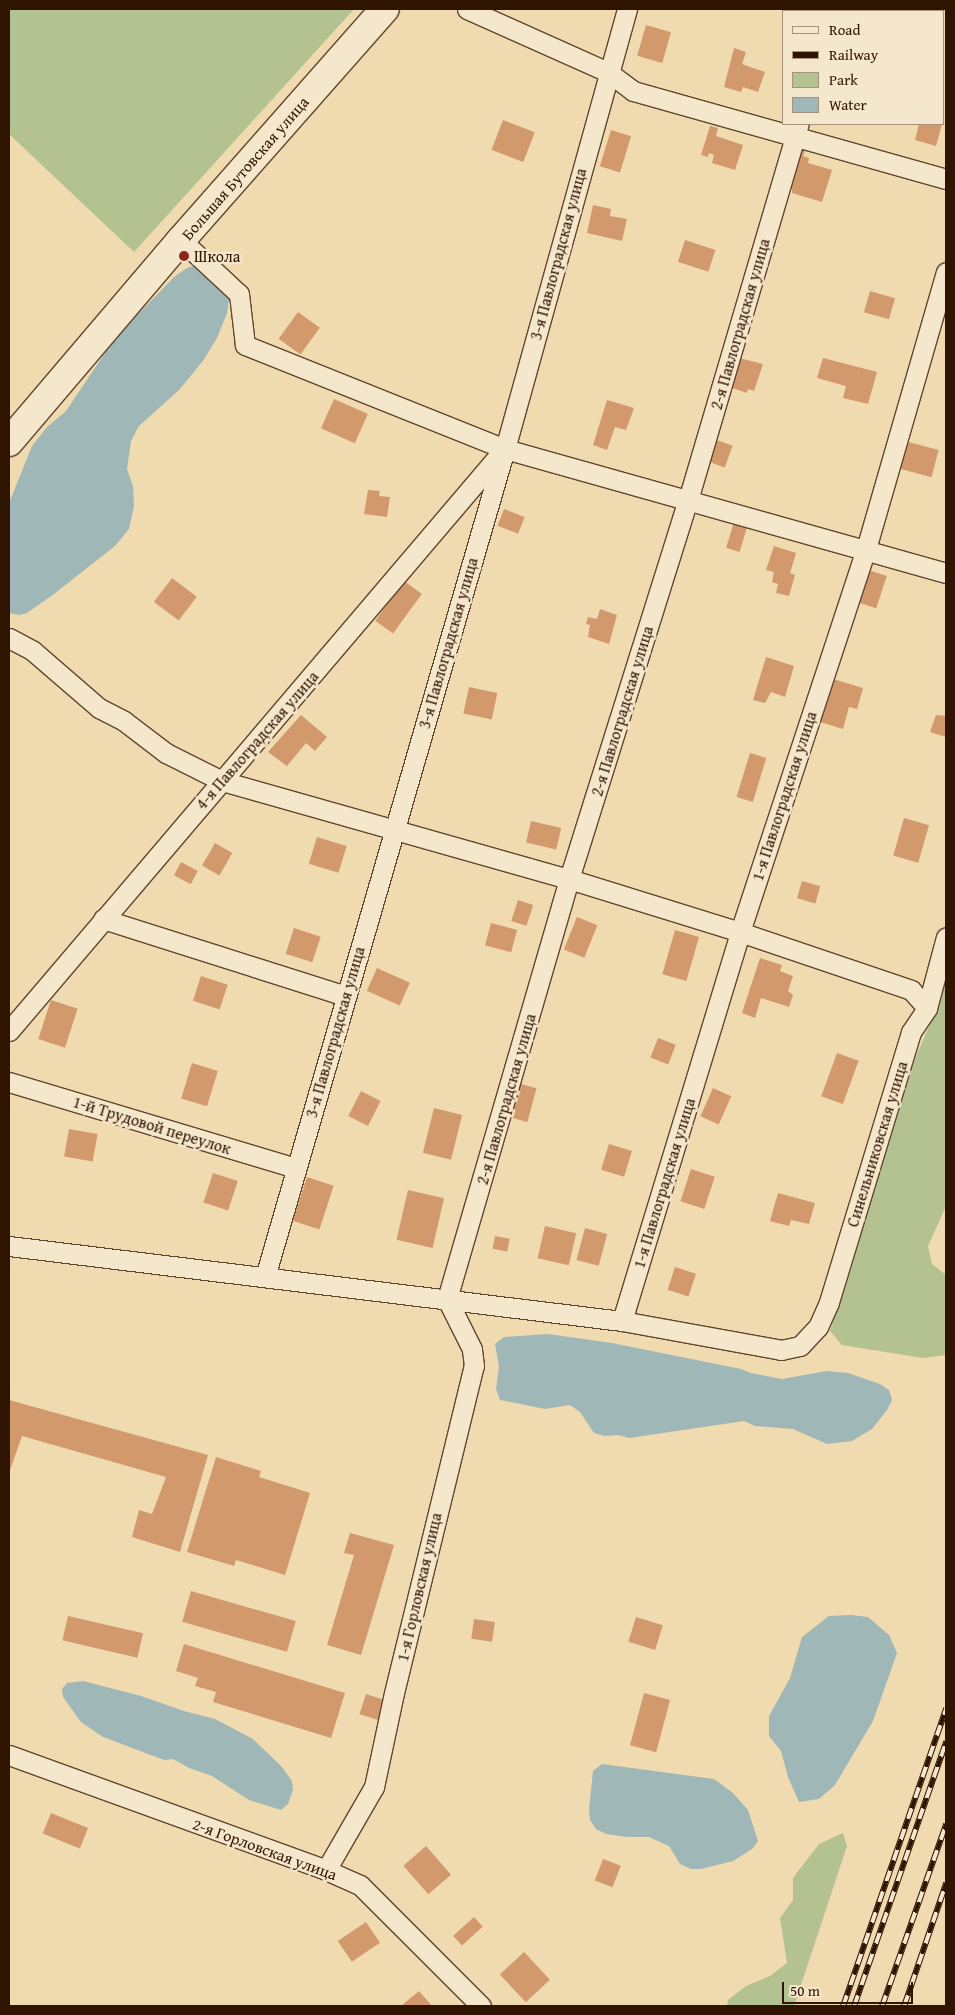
<!DOCTYPE html>
<meta charset="utf-8">
<style>
body{margin:0}
#map{position:relative;width:955px;height:2015px;overflow:hidden;background:#f0dab0;font-family:"Gentium Book Plus",serif}
div>[style]{position:absolute}
[style*='--x']{left:calc(var(--x)*1px);top:calc(var(--y)*1px);width:calc(var(--w)*1px);rotate:calc(var(--a)*1deg)}
.green>*{inset:0;background:#b4c190}
.water>*{inset:0;background:#9fb8b7}
.building>*{inset:0;background:#d2996c;transform-origin:0 0}
.roads{filter:drop-shadow(1px 0 #60462e) drop-shadow(-1px 0 #60462e) drop-shadow(0 1px #60462e) drop-shadow(0 -1px #60462e)}
.street>*{height:19px;margin:-9.5px;padding:0 9.5px;transform-origin:9.5px;border-radius:9.5px;background:#f5e7cc}
.secondary>*{height:28px;margin:-14px;padding:0 14px;transform-origin:14px;border-radius:14px;background:#f5e7cc}
.rail>*{height:5.5px;margin-top:-2.75px;transform-origin:0;background:repeating-linear-gradient(90deg,#f5e7cc 0 11px,#301402 0 22px);box-sizing:border-box;border-block:1px solid #301402}
.dots>*{width:14px;height:14px;translate:-50% -50%;box-sizing:border-box;border:2px solid #f5e7cc;border-radius:50%}
span{translate:-50% -50%;white-space:nowrap;text-align:center;line-height:1.15;-webkit-text-stroke:4.5px #f5e7cc;paint-order:stroke}
.street-label{font-size:16px;color:#301402}
.poi-label{font-size:16px;color:#301402}
.left{translate:0 -50%;text-align:left}
.frame{position:absolute;inset:0;border:10px solid #301402;pointer-events:none}
.legend{position:absolute;left:782px;top:10px;width:162px;height:115px;box-sizing:border-box;background:#f5e7cc;border:1px solid #a6937b;margin:0;padding:6px 9px;list-style:none;font-size:15px;color:#301402}
.legend li{display:flex;align-items:center;gap:10px;height:25px}
.legend b{width:25px;border:1px solid #a6937b}
.scale{position:absolute;left:782px;top:1982px;width:131px;height:22px;box-sizing:border-box;border:2px solid #301402;border-top:0;padding-left:6px;font-size:15px;line-height:18px;white-space:nowrap;color:#301402;-webkit-text-stroke:4px #f5e7cc;paint-order:stroke}
</style>
<div id="map">
<div class="green">
<div style="clip-path:polygon(9px 9px,354px 9px,134px 252px,9px 134px)"></div>
<div style="clip-path:polygon(946px 971px,946px 1206px,928px 1246px,932px 1264px,946px 1275px,946px 1355px,923px 1358px,842px 1345px,830px 1331px,914px 1061px,933px 1017px)"></div>
<div style="clip-path:polygon(843px 1833px,847px 1846px,794px 2006px,727px 2006px,728px 2000px,746px 1986px,770px 1976px,787px 1963px,780px 1918px,793px 1900px,793px 1878px,819px 1844px)"></div>
</div>
<div class="water">
<div style="clip-path:polygon(196px 265px,228px 290px,229px 300px,227px 313px,217px 338px,203px 361px,179px 390px,139px 426px,131px 441px,127px 469px,133px 486px,134px 506px,129px 529px,115px 546px,54px 594px,27px 613px,19px 615px,9px 613px,9px 503px,32px 446px,47px 427px,66px 411px,115px 338px,174px 277px,187px 268px)"></div>
<div style="clip-path:polygon(548px 1334px,612px 1343px,741px 1369px,751px 1373px,782px 1379px,827px 1371px,848px 1373px,880px 1384px,889px 1390px,892px 1400px,887px 1410px,872px 1429px,852px 1441px,827px 1444px,793px 1429px,755px 1426px,744px 1421px,629px 1438px,618px 1435px,605px 1436px,594px 1433px,580px 1412px,570px 1405px,545px 1409px,500px 1400px,496px 1389px,499px 1367px,495px 1344px,504px 1337px)"></div>
<div style="clip-path:polygon(851px 1615px,868px 1617px,889px 1635px,897px 1653px,873px 1721px,835px 1785px,819px 1799px,799px 1802px,788px 1777px,781px 1751px,769px 1736px,769px 1716px,790px 1678px,802px 1637px,829px 1616px)"></div>
<div style="clip-path:polygon(83px 1681px,141px 1696px,184px 1711px,215px 1719px,253px 1739px,282px 1767px,292px 1781px,293px 1790px,288px 1804px,281px 1810px,249px 1800px,212px 1776px,189px 1768px,173px 1759px,164px 1760px,103px 1737px,81px 1722px,63px 1697px,62px 1689px,67px 1683px)"></div>
<div style="clip-path:polygon(602px 1764px,714px 1779px,733px 1793px,748px 1810px,758px 1841px,752px 1849px,733px 1861px,701px 1869px,691px 1869px,680px 1864px,669px 1846px,649px 1837px,627px 1837px,606px 1834px,596px 1829px,590px 1820px,589px 1810px,593px 1771px)"></div>
</div>
<div class="building">
<div style="left:646px;top:25px;width:26px;height:32px;rotate:16deg"></div>
<div style="clip-path:polygon(734px 48px,746px 52px,742px 64px,765px 72px,758px 92px,743px 87px,741px 92px,724px 87px)"></div>
<div style="left:503px;top:120px;width:34px;height:32px;rotate:21deg"></div>
<div style="clip-path:polygon(919px 124px,942px 124px,936px 146px,915px 140px)"></div>
<div style="clip-path:polygon(710px 126px,718px 128px,716px 136px,743px 145px,735px 170px,712px 163px,714px 155px,709px 153px,708px 157px,701px 155px)"></div>
<div style="left:611px;top:130px;width:21px;height:38px;rotate:17deg"></div>
<div style="clip-path:polygon(794px 147px,805px 151px,803px 156px,809px 158px,808px 163px,832px 170px,822px 202px,792px 193px,792px 189px,782px 185px)"></div>
<div style="clip-path:polygon(593px 205px,611px 209px,610px 216px,627px 219px,622px 241px,587px 233px)"></div>
<div style="left:685px;top:240px;width:32px;height:23px;rotate:18deg"></div>
<div style="left:870px;top:291px;width:26px;height:22px;rotate:16deg"></div>
<div style="left:298px;top:312px;width:27px;height:33px;rotate:36deg"></div>
<div style="clip-path:polygon(735px 357px,763px 364px,754px 391px,748px 389px,747px 393px,726px 386px)"></div>
<div style="clip-path:polygon(823px 358px,877px 372px,868px 404px,843px 398px,846px 386px,817px 378px)"></div>
<div style="left:334px;top:399px;width:37px;height:32px;rotate:24deg"></div>
<div style="clip-path:polygon(607px 400px,634px 408px,626px 430px,615px 427px,607px 450px,593px 445px)"></div>
<div style="left:711px;top:438px;width:23px;height:23px;rotate:20deg"></div>
<div style="left:901px;top:440px;width:39px;height:28px;rotate:15deg"></div>
<div style="clip-path:polygon(368px 490px,380px 491px,379px 496px,390px 497px,387px 517px,364px 514px)"></div>
<div style="left:504px;top:509px;width:22px;height:18px;rotate:21deg"></div>
<div style="left:734px;top:522px;width:14px;height:27px;rotate:17deg"></div>
<div style="clip-path:polygon(774px 546px,796px 553px,790px 573px,795px 575px,789px 596px,776px 593px,778px 584px,772px 582px,774px 572px,766px 570px)"></div>
<div style="left:862px;top:568px;width:26px;height:34px;rotate:18deg"></div>
<div style="left:172px;top:578px;width:31px;height:30px;rotate:37deg"></div>
<div style="left:404px;top:581px;width:22px;height:49px;rotate:36deg"></div>
<div style="clip-path:polygon(600px 609px,617px 615px,609px 644px,588px 637px,590px 625px,586px 624px,588px 617px,597px 619px)"></div>
<div style="clip-path:polygon(766px 657px,794px 666px,785px 697px,771px 692px,765px 703px,753px 700px)"></div>
<div style="clip-path:polygon(833px 679px,863px 688px,857px 709px,849px 707px,843px 729px,820px 722px)"></div>
<div style="left:469px;top:687px;width:29px;height:27px;rotate:12deg"></div>
<div style="clip-path:polygon(301px 715px,327px 737px,315px 751px,306px 743px,287px 766px,268px 752px)"></div>
<div style="clip-path:polygon(936px 715px,946px 716px,946px 737px,930px 732px)"></div>
<div style="left:750px;top:753px;width:17px;height:46px;rotate:17deg"></div>
<div style="left:904px;top:818px;width:26px;height:39px;rotate:16deg"></div>
<div style="left:531px;top:821px;width:31px;height:22px;rotate:13deg"></div>
<div style="left:317px;top:837px;width:31px;height:28px;rotate:17deg"></div>
<div style="left:215px;top:843px;width:20px;height:26px;rotate:30deg"></div>
<div style="left:181px;top:862px;width:19px;height:15px;rotate:28deg"></div>
<div style="left:802px;top:881px;width:19px;height:18px;rotate:16deg"></div>
<div style="left:518px;top:900px;width:16px;height:22px;rotate:18deg"></div>
<div style="left:577px;top:917px;width:22px;height:35px;rotate:22deg"></div>
<div style="left:491px;top:923px;width:27px;height:23px;rotate:15deg"></div>
<div style="left:294px;top:928px;width:28px;height:27px;rotate:18deg"></div>
<div style="left:675px;top:930px;width:25px;height:46px;rotate:16deg"></div>
<div style="clip-path:polygon(760px 958px,782px 965px,780px 971px,793px 976px,788px 991px,793px 995px,789px 1007px,761px 998px,755px 1018px,742px 1013px)"></div>
<div style="left:377px;top:968px;width:36px;height:25px;rotate:24deg"></div>
<div style="left:201px;top:976px;width:28px;height:26px;rotate:18deg"></div>
<div style="left:51px;top:1000px;width:28px;height:41px;rotate:18deg"></div>
<div style="left:658px;top:1038px;width:19px;height:21px;rotate:21deg"></div>
<div style="left:837px;top:1053px;width:23px;height:46px;rotate:20deg"></div>
<div style="left:192px;top:1063px;width:27px;height:37px;rotate:17deg"></div>
<div style="left:521px;top:1084px;width:16px;height:35px;rotate:15deg"></div>
<div style="left:713px;top:1088px;width:20px;height:31px;rotate:24deg"></div>
<div style="left:361px;top:1091px;width:22px;height:28px;rotate:27deg"></div>
<div style="left:434px;top:1108px;width:29px;height:46px;rotate:14deg"></div>
<div style="left:69px;top:1129px;width:29px;height:28px;rotate:10deg"></div>
<div style="left:609px;top:1144px;width:24px;height:27px;rotate:17deg"></div>
<div style="left:691px;top:1169px;width:25px;height:34px;rotate:18deg"></div>
<div style="left:213px;top:1173px;width:26px;height:31px;rotate:18deg"></div>
<div style="left:307px;top:1177px;width:28px;height:46px;rotate:18deg"></div>
<div style="left:408px;top:1190px;width:37px;height:51px;rotate:13deg"></div>
<div style="clip-path:polygon(778px 1193px,815px 1203px,809px 1224px,791px 1220px,789px 1226px,770px 1221px)"></div>
<div style="left:545px;top:1226px;width:32px;height:33px;rotate:13deg"></div>
<div style="left:585px;top:1228px;width:23px;height:33px;rotate:15deg"></div>
<div style="left:495px;top:1236px;width:15px;height:13px;rotate:11deg"></div>
<div style="left:675px;top:1267px;width:22px;height:24px;rotate:18deg"></div>
<div style="clip-path:polygon(9px 1400px,208px 1455px,180px 1552px,132px 1537px,139px 1510px,152px 1514px,166px 1477px,22px 1436px,9px 1473px)"></div>
<div style="clip-path:polygon(216px 1457px,261px 1471px,259px 1477px,310px 1493px,285px 1575px,236px 1560px,234px 1566px,187px 1552px)"></div>
<div style="clip-path:polygon(350px 1533px,394px 1545px,361px 1655px,327px 1645px,354px 1555px,344px 1553px)"></div>
<div style="left:191px;top:1591px;width:109px;height:32px;rotate:16deg"></div>
<div style="left:68px;top:1616px;width:77px;height:25px;rotate:13deg"></div>
<div style="left:636px;top:1617px;width:28px;height:26px;rotate:17deg"></div>
<div style="left:474px;top:1619px;width:21px;height:20px;rotate:8deg"></div>
<div style="clip-path:polygon(184px 1644px,345px 1693px,331px 1738px,213px 1702px,216px 1692px,195px 1686px,198px 1678px,176px 1671px)"></div>
<div style="left:644px;top:1693px;width:27px;height:54px;rotate:15deg"></div>
<div style="left:366px;top:1694px;width:20px;height:21px;rotate:18deg"></div>
<div style="left:51px;top:1813px;width:40px;height:22px;rotate:22deg"></div>
<div style="left:426px;top:1846px;width:38px;height:30px;rotate:49deg"></div>
<div style="left:603px;top:1859px;width:19px;height:23px;rotate:21deg"></div>
<div style="left:474px;top:1917px;width:13px;height:28px;rotate:48deg"></div>
<div style="left:366px;top:1922px;width:25px;height:34px;rotate:56deg"></div>
<div style="left:524px;top:1952px;width:38px;height:33px;rotate:47deg"></div>
<div style="clip-path:polygon(419px 1991px,432px 2006px,401px 2006px)"></div>
</div>
<div class="roads">
<div class="street">
<div style="--x:467;--y:9;--w:154;--a:24.1"></div>
<div style="--x:608;--y:72;--w:31;--a:37"></div>
<div style="--x:633;--y:91;--w:325;--a:15.7"></div>
<div style="--x:828;--y:11;--w:2;--a:-63"></div>
<div style="--x:181;--y:240;--w:79;--a:43"></div>
<div style="--x:239;--y:294;--w:51;--a:83.3"></div>
<div style="--x:245;--y:345;--w:280;--a:21.8"></div>
<div style="--x:505;--y:449;--w:458;--a:15.7"></div>
<div style="--x:9;--y:638;--w:27;--a:28"></div>
<div style="--x:33;--y:651;--w:87;--a:40.8"></div>
<div style="--x:99;--y:708;--w:28;--a:27"></div>
<div style="--x:124;--y:721;--w:53;--a:37.3"></div>
<div style="--x:166;--y:753;--w:63;--a:26.6"></div>
<div style="--x:222;--y:781;--w:361;--a:15.8"></div>
<div style="--x:569;--y:879;--w:179;--a:17.2"></div>
<div style="--x:740;--y:932;--w:181;--a:18.7"></div>
<div style="--x:911;--y:990;--w:24;--a:48"></div>
<div style="--x:103;--y:919;--w:255;--a:17.6"></div>
<div style="--x:9;--y:1031;--w:759;--a:-49.6"></div>
<div style="--x:9;--y:1082;--w:299;--a:16.7"></div>
<div style="--x:9;--y:1246;--w:618;--a:6.98"></div>
<div style="--x:622;--y:1321;--w:162;--a:10.3"></div>
<div style="--x:781;--y:1350;--w:19;--a:-12"></div>
<div style="--x:800;--y:1346;--w:26;--a:-47"></div>
<div style="--x:818;--y:1327;--w:27;--a:-66"></div>
<div style="--x:829;--y:1302;--w:282;--a:-73.1"></div>
<div style="--x:911;--y:1032;--w:29;--a:-56"></div>
<div style="--x:927;--y:1008;--w:73;--a:-75"></div>
<div style="--x:265;--y:1277;--w:862;--a:-73.84"></div>
<div style="--x:505;--y:449;--w:457;--a:-74.5"></div>
<div style="--x:622;--y:1321;--w:407;--a:-73.1"></div>
<div style="--x:740;--y:932;--w:403;--a:-71.8"></div>
<div style="--x:866;--y:549;--w:288;--a:-73.9"></div>
<div style="--x:9;--y:1755;--w:337;--a:19.9"></div>
<div style="--x:326;--y:1870;--w:37;--a:24"></div>
<div style="--x:360;--y:1885;--w:171;--a:45"></div>
<div style="--x:326;--y:1870;--w:96;--a:-60"></div>
<div style="--x:374;--y:1787;--w:96;--a:-78"></div>
<div style="--x:394;--y:1693;--w:337;--a:-76.3"></div>
<div style="--x:474;--y:1366;--w:17;--a:-97"></div>
<div style="--x:472;--y:1349;--w:56;--a:-116.6"></div>
<div style="--x:447;--y:1299;--w:437;--a:-73.8"></div>
<div style="--x:569;--y:879;--w:397;--a:-72.6"></div>
<div style="--x:688;--y:500;--w:392;--a:-73.6"></div>
</div>
<div class="secondary">
<div style="--x:9;--y:442;--w:265;--a:-49.6"></div>
<div style="--x:181;--y:240;--w:308;--a:-48.6"></div>
</div>
</div>
<div class="rail">
<div style="--x:843;--y:2006;--w:315;--a:-70.9"></div>
<div style="--x:854;--y:2006;--w:280;--a:-70.8"></div>
<div style="--x:882;--y:2006;--w:193;--a:-70.6"></div>
<div style="--x:904;--y:2006;--w:130;--a:-71.1"></div>
</div>
<div class="dots">
<div style="left:184px;top:256px;background:#8f2418"></div>
</div>
<div class="street-label">
<span style="left:245px;top:168px;rotate:-49deg">Большая Бутовская улица</span>
<span style="left:558px;top:254px;rotate:-75deg">3-я Павлоградская улица</span>
<span style="left:740px;top:324px;rotate:-74deg">2-я Павлоградская улица</span>
<span style="left:448px;top:643px;rotate:-74deg">3-я Павлоградская улица</span>
<span style="left:622px;top:711px;rotate:-73deg">2-я Павлоградская улица</span>
<span style="left:257px;top:740px;rotate:-49deg">4-я Павлоградская улица</span>
<span style="left:784px;top:796px;rotate:-72deg">1-я Павлоградская улица</span>
<span style="left:335px;top:1032px;rotate:-74deg">3-я Павлоградская улица</span>
<span style="left:506px;top:1099px;rotate:-74deg">2-я Павлоградская улица</span>
<span style="left:152px;top:1125px;rotate:17deg">1-й Трудовой переулок</span>
<span style="left:877px;top:1144px;rotate:-73deg">Синельниковская улица</span>
<span style="left:664px;top:1183px;rotate:-73deg">1-я Павлоградская улица</span>
<span style="left:419px;top:1587px;rotate:-77deg">1-я Горловская улица</span>
<span style="left:265px;top:1849px;rotate:20deg">2-я Горловская улица</span>
</div>
<div class="poi-label">
<span class="left" style="left:194px;top:256px">Школа</span>
</div>
<div class="frame"></div>
<ul class="legend">
<li><b style="height:6px;background:#f5e7cc"></b>Road</li>
<li><b style="height:6px;background:#301402"></b>Railway</li>
<li><b style="height:14px;background:#b4c190"></b>Park</li>
<li><b style="height:14px;background:#9fb8b7"></b>Water</li>
</ul>
<div class="scale">50 m</div>
</div>
